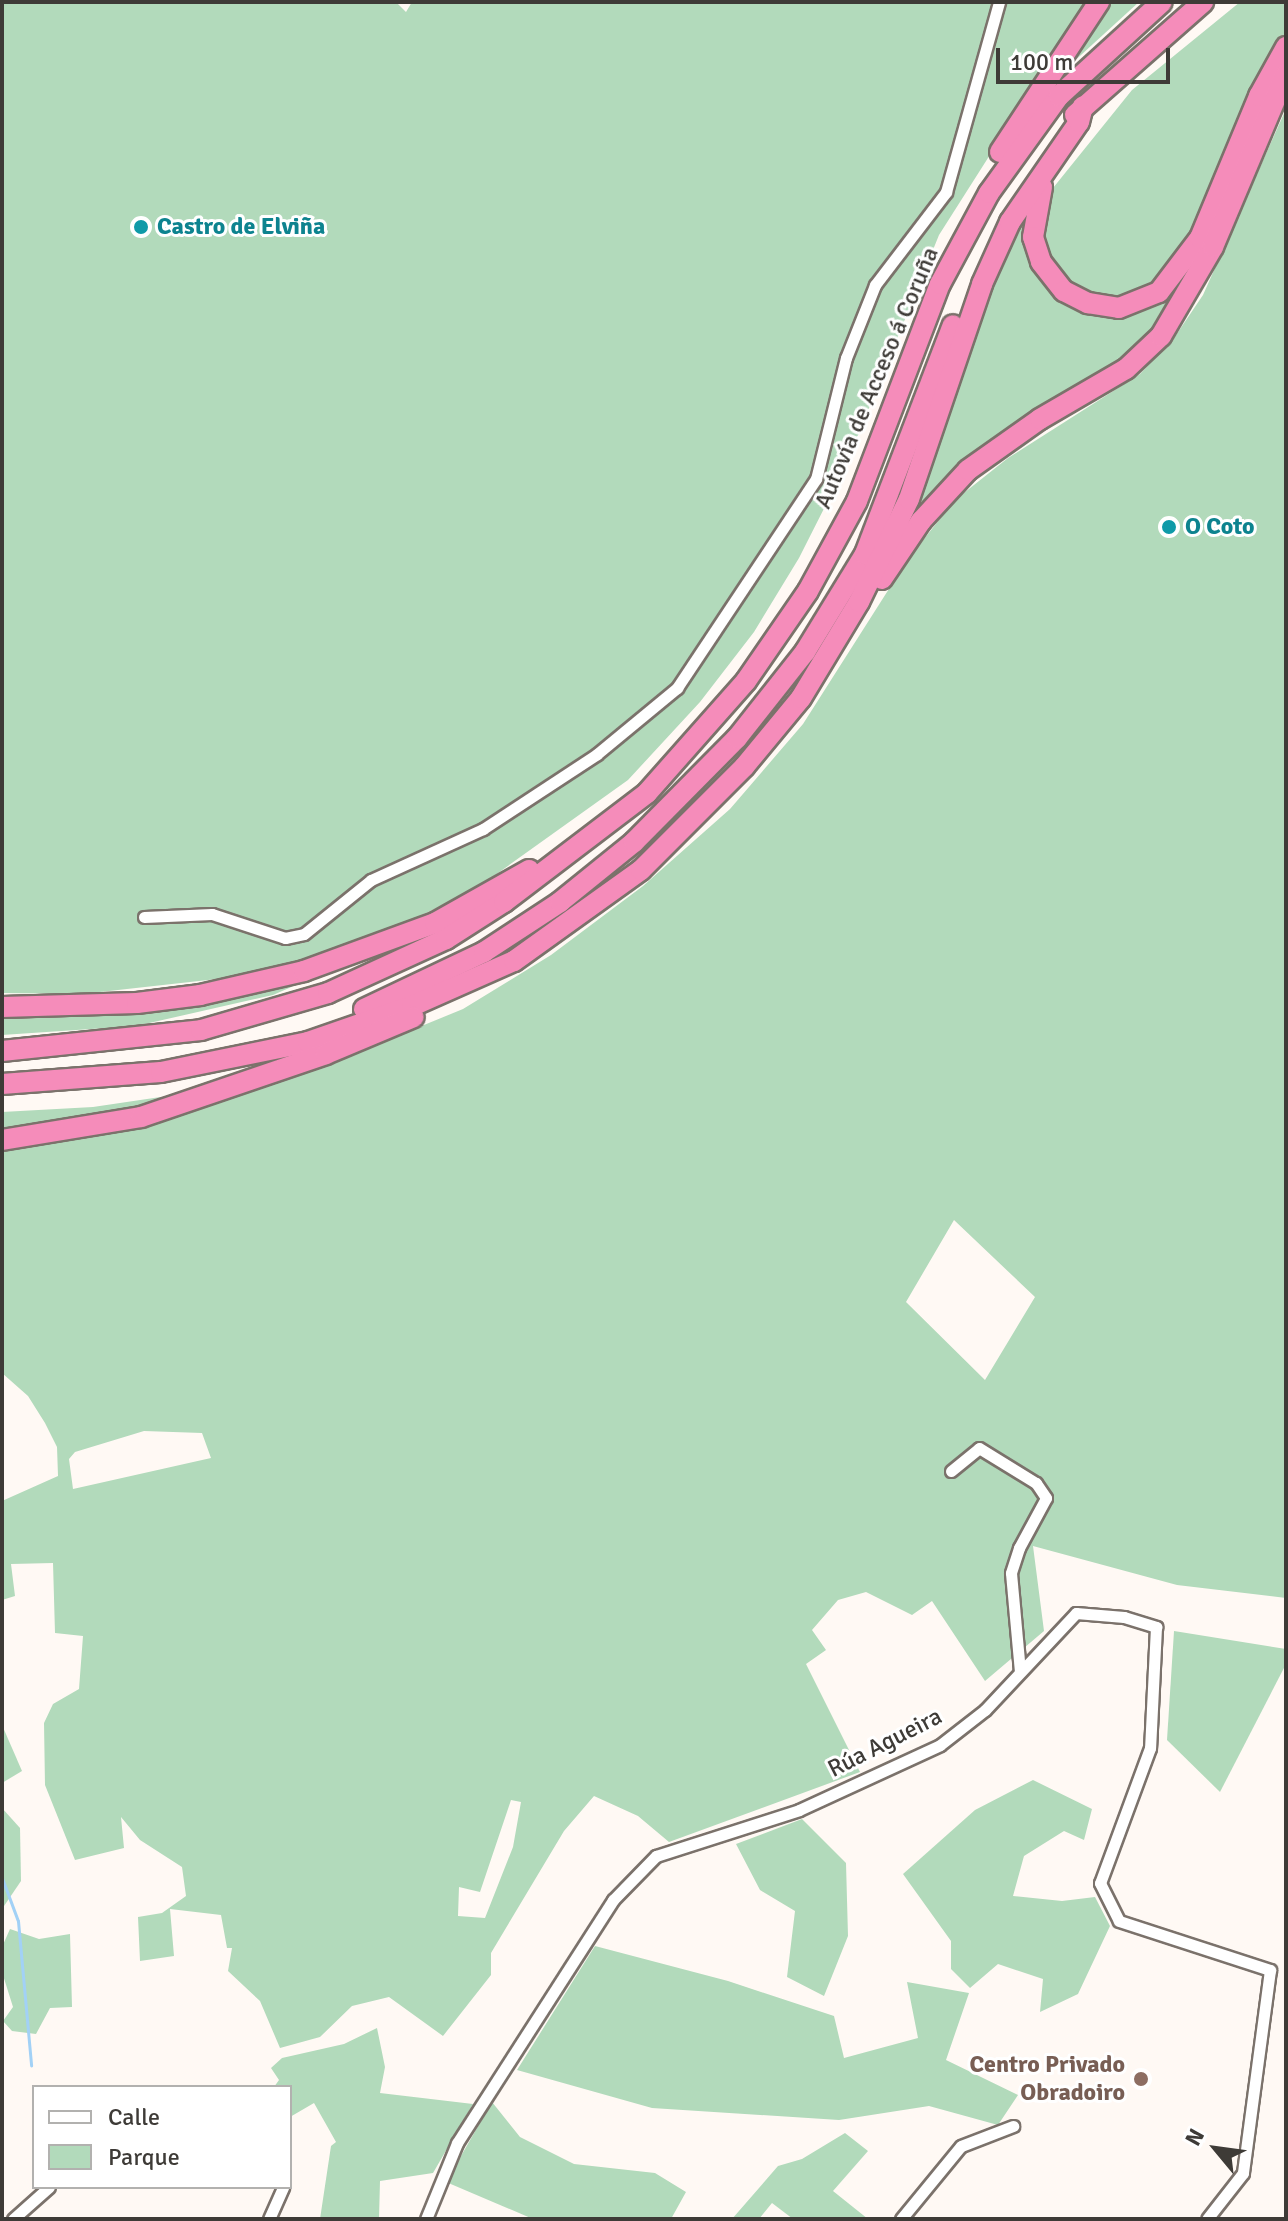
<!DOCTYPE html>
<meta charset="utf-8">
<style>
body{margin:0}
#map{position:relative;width:1288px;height:2221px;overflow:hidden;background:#fff9f4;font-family:Signika,sans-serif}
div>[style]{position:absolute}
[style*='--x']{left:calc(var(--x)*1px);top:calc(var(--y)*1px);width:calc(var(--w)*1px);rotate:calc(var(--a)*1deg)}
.green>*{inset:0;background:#b2dabb}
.stream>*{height:3px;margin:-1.5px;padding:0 1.5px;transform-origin:1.5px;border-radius:1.5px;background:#a2d1f6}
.roads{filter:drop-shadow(2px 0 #7b726b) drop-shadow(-2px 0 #7b726b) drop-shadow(0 2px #7b726b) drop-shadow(0 -2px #7b726b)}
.minor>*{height:11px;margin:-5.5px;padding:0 5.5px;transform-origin:5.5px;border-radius:5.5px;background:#fff}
.motorway>*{height:20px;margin:-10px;padding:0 10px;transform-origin:10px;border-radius:10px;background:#f58cba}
.dots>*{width:22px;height:22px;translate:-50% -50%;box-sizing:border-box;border:4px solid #fff;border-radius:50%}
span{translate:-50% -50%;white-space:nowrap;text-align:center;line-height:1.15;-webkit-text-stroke:6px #fff;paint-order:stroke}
.culture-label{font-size:24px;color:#0d838f;font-weight:700}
.left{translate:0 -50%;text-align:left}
.street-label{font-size:24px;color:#3e3b37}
.education-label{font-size:24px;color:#785e54;font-weight:700}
.right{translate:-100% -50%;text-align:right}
.frame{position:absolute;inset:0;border:4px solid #3e3b37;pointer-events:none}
.legend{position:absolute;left:32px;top:2085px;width:260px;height:104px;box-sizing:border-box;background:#fff;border:2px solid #b2b1af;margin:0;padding:10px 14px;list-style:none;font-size:24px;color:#3e3b37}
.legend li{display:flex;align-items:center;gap:16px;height:40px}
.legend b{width:40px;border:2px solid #b2b1af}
.north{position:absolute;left:1176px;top:2109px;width:80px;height:80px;-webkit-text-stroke:6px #fff;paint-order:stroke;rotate:299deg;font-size:22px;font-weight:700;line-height:32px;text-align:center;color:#3e3b37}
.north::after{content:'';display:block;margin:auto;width:28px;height:36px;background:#3e3b37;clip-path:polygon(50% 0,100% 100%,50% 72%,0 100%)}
.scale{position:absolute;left:996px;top:48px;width:174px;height:36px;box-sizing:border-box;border:4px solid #3e3b37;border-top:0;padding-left:10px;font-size:24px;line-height:28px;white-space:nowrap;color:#3e3b37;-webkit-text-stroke:6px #fff;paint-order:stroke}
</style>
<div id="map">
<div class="green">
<div style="clip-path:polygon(2px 2px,396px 2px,406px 12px,412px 2px,1087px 2px,939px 235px,846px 465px,799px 558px,754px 632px,700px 702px,628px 780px,477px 888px,408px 922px,301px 960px,217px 979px,82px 994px,2px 993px)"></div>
<div style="clip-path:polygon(1106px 2px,1139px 2px,1058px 76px)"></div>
<div style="clip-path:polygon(1240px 2px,1286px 2px,1286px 34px,1274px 49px,1187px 247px,1155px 286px,1115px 299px,1092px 296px,1057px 271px,1046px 252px,1042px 237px,1053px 188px,1132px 90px)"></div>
<div style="clip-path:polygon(evenodd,1286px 109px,1286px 1598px,1177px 1585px,1033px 1546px,1044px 1631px,985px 1681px,932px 1601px,912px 1615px,866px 1592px,838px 1600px,812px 1630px,826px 1650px,806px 1664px,860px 1772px,669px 1842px,638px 1816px,594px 1796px,564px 1831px,491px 1953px,491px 1975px,443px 2036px,389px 1997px,352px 2006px,320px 2037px,280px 2048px,260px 2001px,228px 1971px,232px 1948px,227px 1948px,221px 1915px,170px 1909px,174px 1956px,140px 1961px,138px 1917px,162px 1913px,186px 1896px,182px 1867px,140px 1840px,121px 1817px,124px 1848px,75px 1860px,45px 1785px,44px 1723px,53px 1704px,79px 1689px,83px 1636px,55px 1633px,53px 1563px,11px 1564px,15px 1596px,2px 1600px,2px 1501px,58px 1476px,57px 1447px,45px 1423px,28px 1396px,2px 1373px,2px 1147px,164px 1120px,341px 1059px,463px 1009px,551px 955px,643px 886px,730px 809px,803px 724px,908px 559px,955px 500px,1008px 458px,1140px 374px,1174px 338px,1203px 295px,1286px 109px,954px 1220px,1035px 1297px,985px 1380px,906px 1302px,954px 1220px,1286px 109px,144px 1431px,202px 1433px,211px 1458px,73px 1489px,69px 1459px,75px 1452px,144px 1431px,1286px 109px,511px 1800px,521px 1802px,513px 1847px,485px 1918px,458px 1916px,459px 1887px,480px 1892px,511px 1800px)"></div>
<div style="clip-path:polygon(1030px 204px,1041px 278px,1125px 315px,1163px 300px,1179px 287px,1172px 306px,1150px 333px,1096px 378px,1009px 427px,966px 460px,906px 523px,987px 300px)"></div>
<div style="clip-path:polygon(335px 968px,273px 995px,136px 1026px,2px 1035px,2px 1015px,152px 1011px)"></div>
<div style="clip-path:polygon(201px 1091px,133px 1111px,2px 1131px,2px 1112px,93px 1107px)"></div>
<div style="clip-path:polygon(1174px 1631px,1286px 1649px,1286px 1664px,1220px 1792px,1167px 1740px)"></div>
<div style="clip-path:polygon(2px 1725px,22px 1771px,2px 1783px)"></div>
<div style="clip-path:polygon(1033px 1780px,1092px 1809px,1084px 1840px,1064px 1831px,1024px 1856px,1013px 1896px,1062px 1901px,1095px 1897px,1110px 1926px,1078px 1994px,1040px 2012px,1043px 1979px,998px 1964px,970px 1988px,951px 1969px,951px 1941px,903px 1874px,975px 1810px)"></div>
<div style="clip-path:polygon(2px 1808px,20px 1828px,21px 1881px,2px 1909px)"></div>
<div style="clip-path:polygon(802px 1819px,846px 1863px,848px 1936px,824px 1996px,787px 1977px,795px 1911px,760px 1890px,736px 1844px)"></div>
<div style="clip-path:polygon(10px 1929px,39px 1939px,70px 1934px,72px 2007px,50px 2008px,36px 2034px,12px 2031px,3px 2021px,13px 2007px,2px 1972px,2px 1947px)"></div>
<div style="clip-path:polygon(595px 1946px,728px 1981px,834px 2016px,844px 2058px,918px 2038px,907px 1982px,969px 1993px,946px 2060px,1018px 2095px,998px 2125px,929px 2106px,839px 2120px,652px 2108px,517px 2070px)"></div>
<div style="clip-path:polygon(377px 2028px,385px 2067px,380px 2093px,473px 2104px,433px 2173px,380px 2181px,379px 2219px,320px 2219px,331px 2146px,336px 2142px,314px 2103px,290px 2117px,290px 2087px,274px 2087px,279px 2080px,271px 2068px,282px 2058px,344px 2044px)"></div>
<div style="clip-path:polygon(492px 2102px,520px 2137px,574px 2164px,655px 2173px,686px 2192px,671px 2219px,533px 2219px,446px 2182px)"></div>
<div style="clip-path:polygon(845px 2133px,868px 2151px,833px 2191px,868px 2219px,793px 2219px,772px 2203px,759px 2219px,732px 2219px,778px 2166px,802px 2159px)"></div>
</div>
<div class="stream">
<div style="--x:2;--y:1878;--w:46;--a:69.6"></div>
<div style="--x:18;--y:1921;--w:145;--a:84.8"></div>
</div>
<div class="roads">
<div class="minor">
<div style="--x:144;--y:917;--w:68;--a:-2.5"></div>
<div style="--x:212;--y:914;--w:77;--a:18.2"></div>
<div style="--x:285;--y:938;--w:19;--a:-12"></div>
<div style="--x:304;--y:934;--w:86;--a:-38.9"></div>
<div style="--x:371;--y:880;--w:123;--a:-24.5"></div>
<div style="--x:483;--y:829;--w:136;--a:-33.3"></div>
<div style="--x:597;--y:754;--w:104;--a:-39.5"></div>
<div style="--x:677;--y:688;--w:251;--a:-56.4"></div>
<div style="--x:816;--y:479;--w:125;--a:-76.1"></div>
<div style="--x:846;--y:358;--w:79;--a:-68.3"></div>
<div style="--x:875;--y:285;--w:117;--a:-52.6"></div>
<div style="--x:946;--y:192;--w:197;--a:-74.4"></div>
<div style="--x:951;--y:1471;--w:36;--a:-39"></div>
<div style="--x:979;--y:1448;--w:67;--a:31.6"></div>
<div style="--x:1036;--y:1483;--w:18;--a:56"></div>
<div style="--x:1046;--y:1498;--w:57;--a:118.4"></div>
<div style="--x:1019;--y:1548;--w:26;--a:108"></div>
<div style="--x:1011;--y:1573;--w:99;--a:84.8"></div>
<div style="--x:13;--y:2219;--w:48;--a:-41.6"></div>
<div style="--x:269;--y:2219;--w:35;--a:-66"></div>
<div style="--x:426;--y:2219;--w:82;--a:-67.8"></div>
<div style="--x:457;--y:2143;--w:289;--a:-57.3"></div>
<div style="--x:613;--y:1900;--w:62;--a:-45.7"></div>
<div style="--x:656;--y:1856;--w:150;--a:-17.8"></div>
<div style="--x:799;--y:1810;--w:155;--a:-24.7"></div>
<div style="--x:940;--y:1745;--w:57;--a:-37.9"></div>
<div style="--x:985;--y:1710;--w:133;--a:-46.8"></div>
<div style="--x:1076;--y:1613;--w:48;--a:4.8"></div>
<div style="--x:1124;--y:1617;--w:34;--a:17"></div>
<div style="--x:1156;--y:1627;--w:121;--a:92.8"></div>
<div style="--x:1150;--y:1748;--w:144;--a:110.3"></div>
<div style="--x:1100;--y:1883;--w:42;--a:63.4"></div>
<div style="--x:1119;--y:1921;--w:159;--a:18"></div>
<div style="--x:1270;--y:1970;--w:205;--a:97.6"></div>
<div style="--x:1243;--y:2173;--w:58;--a:128"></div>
<div style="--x:901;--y:2219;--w:94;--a:-50.6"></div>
<div style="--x:961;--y:2146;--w:56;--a:-21"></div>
</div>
<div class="motorway">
<div style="--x:1075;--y:115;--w:171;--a:-41.4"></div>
<div style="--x:1000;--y:152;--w:180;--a:-56.6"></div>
<div style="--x:1042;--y:187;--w:51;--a:100.2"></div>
<div style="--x:1033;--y:237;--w:26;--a:72"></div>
<div style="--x:1041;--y:262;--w:37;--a:52"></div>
<div style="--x:1064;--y:291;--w:27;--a:27"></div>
<div style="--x:1088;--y:303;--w:31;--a:9"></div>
<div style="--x:1119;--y:308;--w:43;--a:-21.8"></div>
<div style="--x:1159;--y:292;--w:68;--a:-52.8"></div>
<div style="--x:1200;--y:238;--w:154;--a:-67.4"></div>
<div style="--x:1259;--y:96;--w:56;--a:-61.1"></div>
<div style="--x:882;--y:579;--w:70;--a:-56.1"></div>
<div style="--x:921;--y:521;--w:69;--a:-47.3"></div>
<div style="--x:968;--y:470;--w:88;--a:-35.3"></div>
<div style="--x:1040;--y:419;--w:99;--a:-30.2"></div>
<div style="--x:1126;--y:369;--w:48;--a:-43.3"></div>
<div style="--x:1161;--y:336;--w:103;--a:-59.7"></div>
<div style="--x:1213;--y:247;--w:188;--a:-67.1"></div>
<div style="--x:2;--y:1007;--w:135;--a:-1.7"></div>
<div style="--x:137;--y:1003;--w:64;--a:-7.2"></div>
<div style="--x:200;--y:995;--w:107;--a:-13"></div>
<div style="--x:304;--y:971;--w:140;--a:-20.1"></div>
<div style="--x:435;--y:923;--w:108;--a:-29.4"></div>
<div style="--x:364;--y:1009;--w:133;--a:-25.4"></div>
<div style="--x:484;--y:952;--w:91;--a:-33.3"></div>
<div style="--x:560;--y:902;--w:95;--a:-39"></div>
<div style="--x:634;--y:842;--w:146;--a:-45.3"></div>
<div style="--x:737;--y:738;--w:110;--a:-51.7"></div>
<div style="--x:805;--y:652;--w:115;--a:-58.5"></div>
<div style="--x:865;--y:554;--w:245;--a:-69"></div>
<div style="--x:2;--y:1051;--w:200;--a:-6"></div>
<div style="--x:201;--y:1030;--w:132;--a:-16.2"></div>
<div style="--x:328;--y:993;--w:130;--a:-24.6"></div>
<div style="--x:446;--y:939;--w:69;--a:-32.5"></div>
<div style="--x:504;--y:902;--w:180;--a:-37.3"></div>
<div style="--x:647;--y:793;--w:149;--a:-48.5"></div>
<div style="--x:746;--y:681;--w:109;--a:-55.4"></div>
<div style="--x:808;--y:591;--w:102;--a:-61.4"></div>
<div style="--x:857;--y:501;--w:232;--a:-69.1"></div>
<div style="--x:940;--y:284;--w:103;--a:-61.7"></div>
<div style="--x:989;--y:193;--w:120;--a:-54.2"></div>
<div style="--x:1059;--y:96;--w:139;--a:-42.4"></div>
<div style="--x:2;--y:1084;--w:159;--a:-4.3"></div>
<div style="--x:161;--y:1072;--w:150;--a:-11.5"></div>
<div style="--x:308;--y:1042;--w:110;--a:-19.1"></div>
<div style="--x:412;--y:1006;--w:111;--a:-23.8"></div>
<div style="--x:514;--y:961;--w:156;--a:-35.6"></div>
<div style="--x:641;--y:870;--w:146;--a:-45"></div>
<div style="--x:744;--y:767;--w:89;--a:-50.4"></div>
<div style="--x:801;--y:698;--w:112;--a:-58.9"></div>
<div style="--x:859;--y:602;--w:114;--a:-64.1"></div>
<div style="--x:909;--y:499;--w:227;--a:-71.2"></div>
<div style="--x:982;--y:284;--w:68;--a:-65.7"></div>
<div style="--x:1010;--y:222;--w:121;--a:-55.4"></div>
<div style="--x:1079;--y:122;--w:16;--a:-76"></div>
<div style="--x:2;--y:1140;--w:141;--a:-9.4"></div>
<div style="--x:141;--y:1117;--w:195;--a:-18.8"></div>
<div style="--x:326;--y:1054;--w:95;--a:-22.8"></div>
</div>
</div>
<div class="dots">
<div style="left:141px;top:227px;background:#0f9aa8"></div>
<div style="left:1169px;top:527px;background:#0f9aa8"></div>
<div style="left:1141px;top:2079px;background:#8d6e63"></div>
</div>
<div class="culture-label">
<span class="left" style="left:157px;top:227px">Castro de Elviña</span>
<span class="left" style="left:1185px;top:527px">O Coto</span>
</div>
<div class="street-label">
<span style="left:877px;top:378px;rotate:-67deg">Autovía de Acceso á Coruña</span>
<span style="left:885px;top:1743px;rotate:-27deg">Rúa Agueira</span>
</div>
<div class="education-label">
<span class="right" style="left:1125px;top:2079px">Centro Privado<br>Obradoiro</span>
</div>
<div class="frame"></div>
<ul class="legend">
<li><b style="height:10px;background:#fff"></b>Calle</li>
<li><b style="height:22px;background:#b2dabb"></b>Parque</li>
</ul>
<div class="north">N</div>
<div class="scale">100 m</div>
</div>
